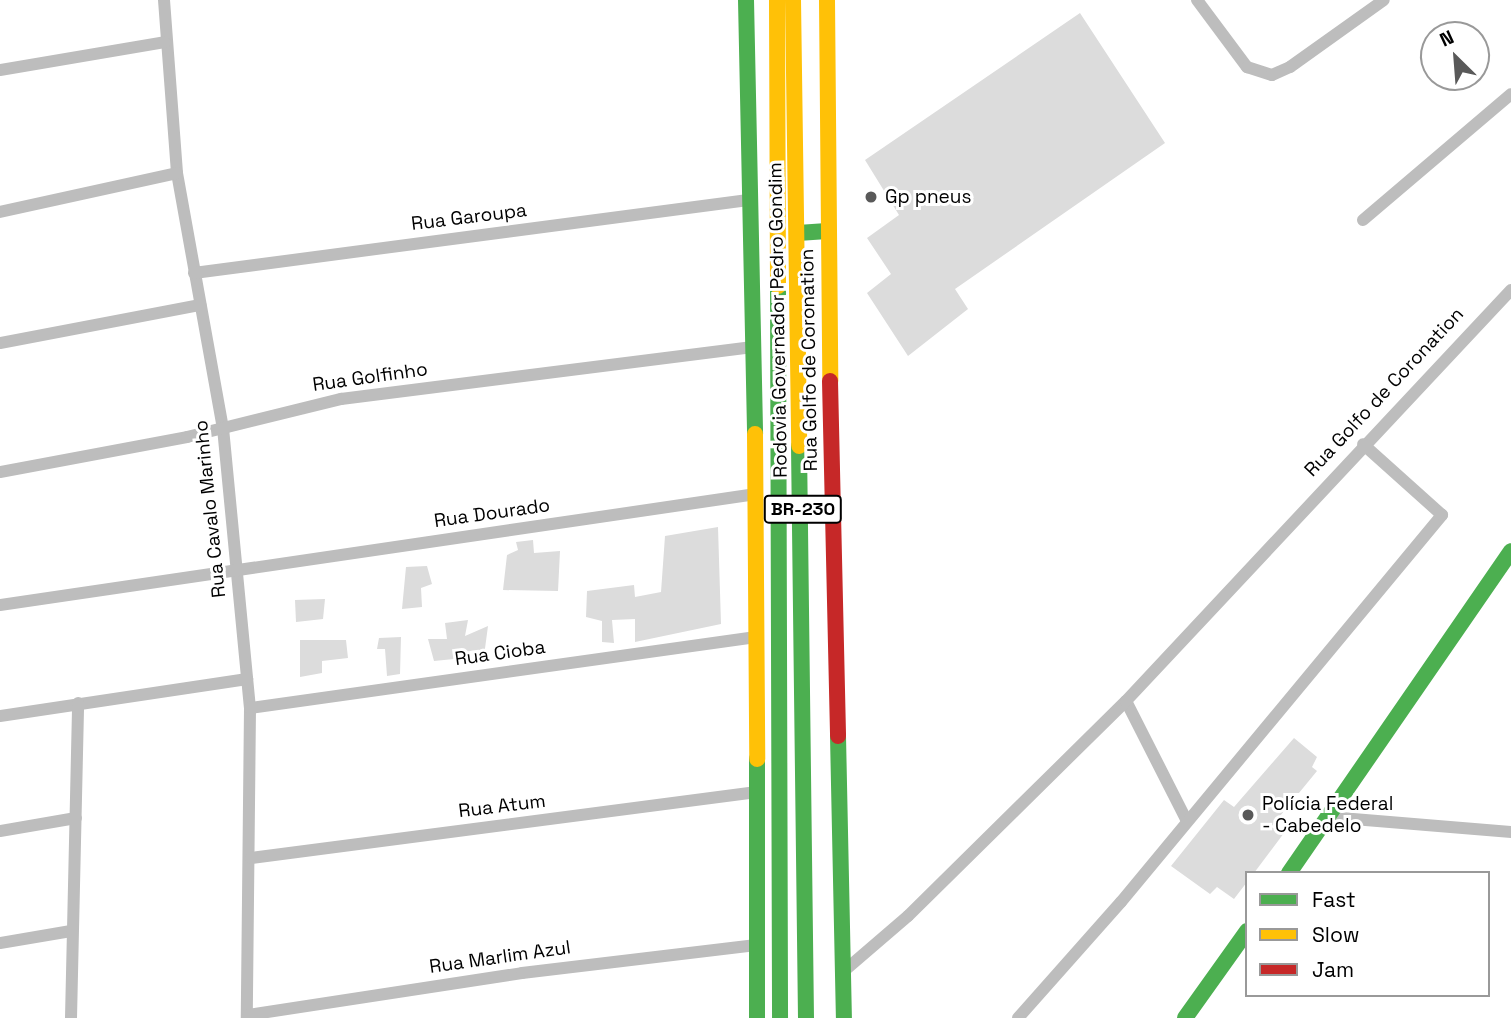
<!DOCTYPE html>
<meta charset="utf-8">
<style>
body{margin:0}
#map{position:relative;width:1511px;height:1018px;overflow:hidden;background:#fff;font-family:"Space Grotesk",sans-serif}
div>[style]{position:absolute}
[style*='--x']{left:calc(var(--x)*1px);top:calc(var(--y)*1px);width:calc(var(--w)*1px);rotate:calc(var(--a)*1deg)}
.building>*{inset:0;background:#dcdcdc}
.street>*{height:12px;margin:-6px;padding:0 6px;transform-origin:6px;border-radius:6px;background:#bdbdbd}
.fast>*{height:16px;margin:-8px;padding:0 8px;transform-origin:8px;border-radius:8px;background:#4caf50}
.slow>*{height:16px;margin:-8px;padding:0 8px;transform-origin:8px;border-radius:8px;background:#ffc107}
.jam>*{height:16px;margin:-8px;padding:0 8px;transform-origin:8px;border-radius:8px;background:#c62828}
.dots>*{width:19px;height:19px;translate:-50% -50%;box-sizing:border-box;border:4px solid #fff;border-radius:50%}
span{translate:-50% -50%;white-space:nowrap;text-align:center;line-height:1.15;-webkit-text-stroke:6px #fff;paint-order:stroke}
.shield-label span{padding:2px 5px;background:#fff;border:2px solid;border-radius:5px;-webkit-text-stroke-width:0}
.shield-label{font-size:18px;color:#000;font-weight:700}
.poi-label{font-size:19px;color:#000}
.left{translate:0 -50%;text-align:left}
.street-label{font-size:19px;color:#000}
.legend{position:absolute;left:1245px;top:871px;width:245px;height:126px;box-sizing:border-box;background:#fff;border:2px solid #999;margin:0;padding:9px 12px;list-style:none;font-size:21px;color:#000}
.legend li{display:flex;align-items:center;gap:14px;height:35px}
.legend b{width:35px;border:2px solid #999}
.north{position:absolute;left:1420px;top:21px;width:70px;height:70px;box-sizing:border-box;background:#fff;border:2px solid #999;border-radius:50%;rotate:335deg;font-size:19px;font-weight:700;line-height:28px;text-align:center;color:#000}
.north::after{content:'';display:block;margin:auto;width:24px;height:32px;background:#595959;clip-path:polygon(50% 0,100% 100%,50% 72%,0 100%)}
</style>
<div id="map">
<div class="building">
<div style="clip-path:polygon(1080px 13px,1165px 143px,955px 289px,968px 309px,908px 356px,867px 293px,891px 274px,867px 238px,899px 215px,865px 160px)"></div>
<div style="clip-path:polygon(718px 527px,721px 624px,635px 642px,635px 619px,612px 620px,614px 643px,602px 642px,602px 621px,586px 617px,587px 591px,634px 585px,635px 597px,661px 592px,665px 536px)"></div>
<div style="clip-path:polygon(533px 540px,534px 553px,560px 551px,558px 591px,503px 590px,507px 555px,518px 550px,516px 542px)"></div>
<div style="clip-path:polygon(427px 566px,432px 584px,421px 588px,422px 607px,402px 609px,406px 567px)"></div>
<div style="clip-path:polygon(325px 599px,323px 619px,296px 622px,295px 600px)"></div>
<div style="clip-path:polygon(468px 620px,465px 636px,488px 626px,484px 656px,434px 661px,428px 639px,447px 639px,445px 623px)"></div>
<div style="clip-path:polygon(401px 637px,400px 674px,387px 676px,385px 649px,377px 649px,379px 638px)"></div>
<div style="clip-path:polygon(300px 640px,346px 640px,348px 658px,322px 661px,322px 673px,300px 677px)"></div>
<div style="clip-path:polygon(1294px 738px,1317px 757px,1312px 767px,1317px 771px,1271px 827px,1284px 833px,1254px 873px,1247px 873px,1247px 882px,1234px 899px,1217px 887px,1210px 894px,1171px 866px,1224px 800px,1234px 807px)"></div>
</div>
<div class="street">
<div style="--x:164;--y:0;--w:173;--a:85.7"></div>
<div style="--x:177;--y:173;--w:259;--a:79.8"></div>
<div style="--x:223;--y:428;--w:281;--a:84.5"></div>
<div style="--x:250;--y:708;--w:310;--a:90.6"></div>
<div style="--x:1197;--y:0;--w:84;--a:53.3"></div>
<div style="--x:1247;--y:67;--w:26;--a:18"></div>
<div style="--x:1272;--y:75;--w:20;--a:-24"></div>
<div style="--x:1290;--y:67;--w:115;--a:-35.5"></div>
<div style="--x:0;--y:70;--w:167;--a:-9.6"></div>
<div style="--x:0;--y:212;--w:181;--a:-12.4"></div>
<div style="--x:1363;--y:220;--w:194;--a:-40.4"></div>
<div style="--x:194;--y:273;--w:559;--a:-7.51"></div>
<div style="--x:0;--y:343;--w:204;--a:-10.8"></div>
<div style="--x:0;--y:472;--w:190;--a:-10.6"></div>
<div style="--x:187;--y:437;--w:159;--a:-13.9"></div>
<div style="--x:341;--y:399;--w:413;--a:-7.2"></div>
<div style="--x:0;--y:605;--w:764;--a:-8.35"></div>
<div style="--x:1126;--y:701;--w:135;--a:63.1"></div>
<div style="--x:250;--y:708;--w:511;--a:-7.99"></div>
<div style="--x:0;--y:716;--w:250;--a:-8.5"></div>
<div style="--x:1329;--y:817;--w:183;--a:4.7"></div>
<div style="--x:0;--y:831;--w:77;--a:-9.7"></div>
<div style="--x:251;--y:858;--w:510;--a:-7.43"></div>
<div style="--x:0;--y:943;--w:72;--a:-9.6"></div>
<div style="--x:844;--y:971;--w:84;--a:-40.7"></div>
<div style="--x:908;--y:916;--w:306;--a:-44.6"></div>
<div style="--x:1126;--y:701;--w:563;--a:-46.87"></div>
<div style="--x:248;--y:1015;--w:277;--a:-8.7"></div>
<div style="--x:522;--y:973;--w:238;--a:-6.8"></div>
<div style="--x:71;--y:1018;--w:315;--a:-88.7"></div>
<div style="--x:1018;--y:1018;--w:155;--a:-48.4"></div>
<div style="--x:1121;--y:902;--w:503;--a:-50.33"></div>
<div style="--x:1442;--y:515;--w:106;--a:-138.1"></div>
</div>
<div class="fast">
<div style="--x:746;--y:0;--w:434;--a:88.8"></div>
<div style="--x:798;--y:233;--w:29;--a:-4"></div>
<div style="--x:778;--y:286;--w:732;--a:89.84"></div>
<div style="--x:799;--y:446;--w:572;--a:89.3"></div>
<div style="--x:838;--y:736;--w:282;--a:88.8"></div>
<div style="--x:757;--y:759;--w:259;--a:90"></div>
<div style="--x:1289;--y:873;--w:391;--a:-55.4"></div>
<div style="--x:1185;--y:1018;--w:107;--a:-54.5"></div>
</div>
<div class="slow">
<div style="--x:777;--y:0;--w:286;--a:89.8"></div>
<div style="--x:793;--y:0;--w:446;--a:89.2"></div>
<div style="--x:827;--y:0;--w:381;--a:89.5"></div>
<div style="--x:755;--y:434;--w:325;--a:89.6"></div>
</div>
<div class="jam">
<div style="--x:830;--y:381;--w:355;--a:88.7"></div>
</div>
<div class="dots">
<div style="left:871px;top:197px;background:#595959"></div>
<div style="left:1248px;top:815px;background:#595959"></div>
</div>
<div class="shield-label">
<span style="left:803px;top:509px">BR-230</span>
</div>
<div class="poi-label">
<span class="left" style="left:885px;top:197px">Gp pneus</span>
<span class="left" style="left:1262px;top:815px">Polícia Federal<br>- Cabedelo</span>
</div>
<div class="street-label">
<span style="left:469px;top:217px;rotate:-7deg">Rua Garoupa</span>
<span style="left:778px;top:320px;rotate:-91deg">Rodovia Governador Pedro Gondim</span>
<span style="left:809px;top:360px;rotate:-91deg">Rua Golfo de Coronation</span>
<span style="left:370px;top:377px;rotate:-8deg">Rua Golfinho</span>
<span style="left:1384px;top:392px;rotate:-47deg">Rua Golfo de Coronation</span>
<span style="left:210px;top:509px;rotate:-96deg">Rua Cavalo Marinho</span>
<span style="left:492px;top:513px;rotate:-8deg">Rua Dourado</span>
<span style="left:500px;top:653px;rotate:-8deg">Rua Cioba</span>
<span style="left:502px;top:806px;rotate:-7deg">Rua Atum</span>
<span style="left:500px;top:957px;rotate:-8deg">Rua Marlim Azul</span>
</div>
<ul class="legend">
<li><b style="height:9px;background:#4caf50"></b>Fast</li>
<li><b style="height:9px;background:#ffc107"></b>Slow</li>
<li><b style="height:9px;background:#c62828"></b>Jam</li>
</ul>
<div class="north">N</div>
</div>
